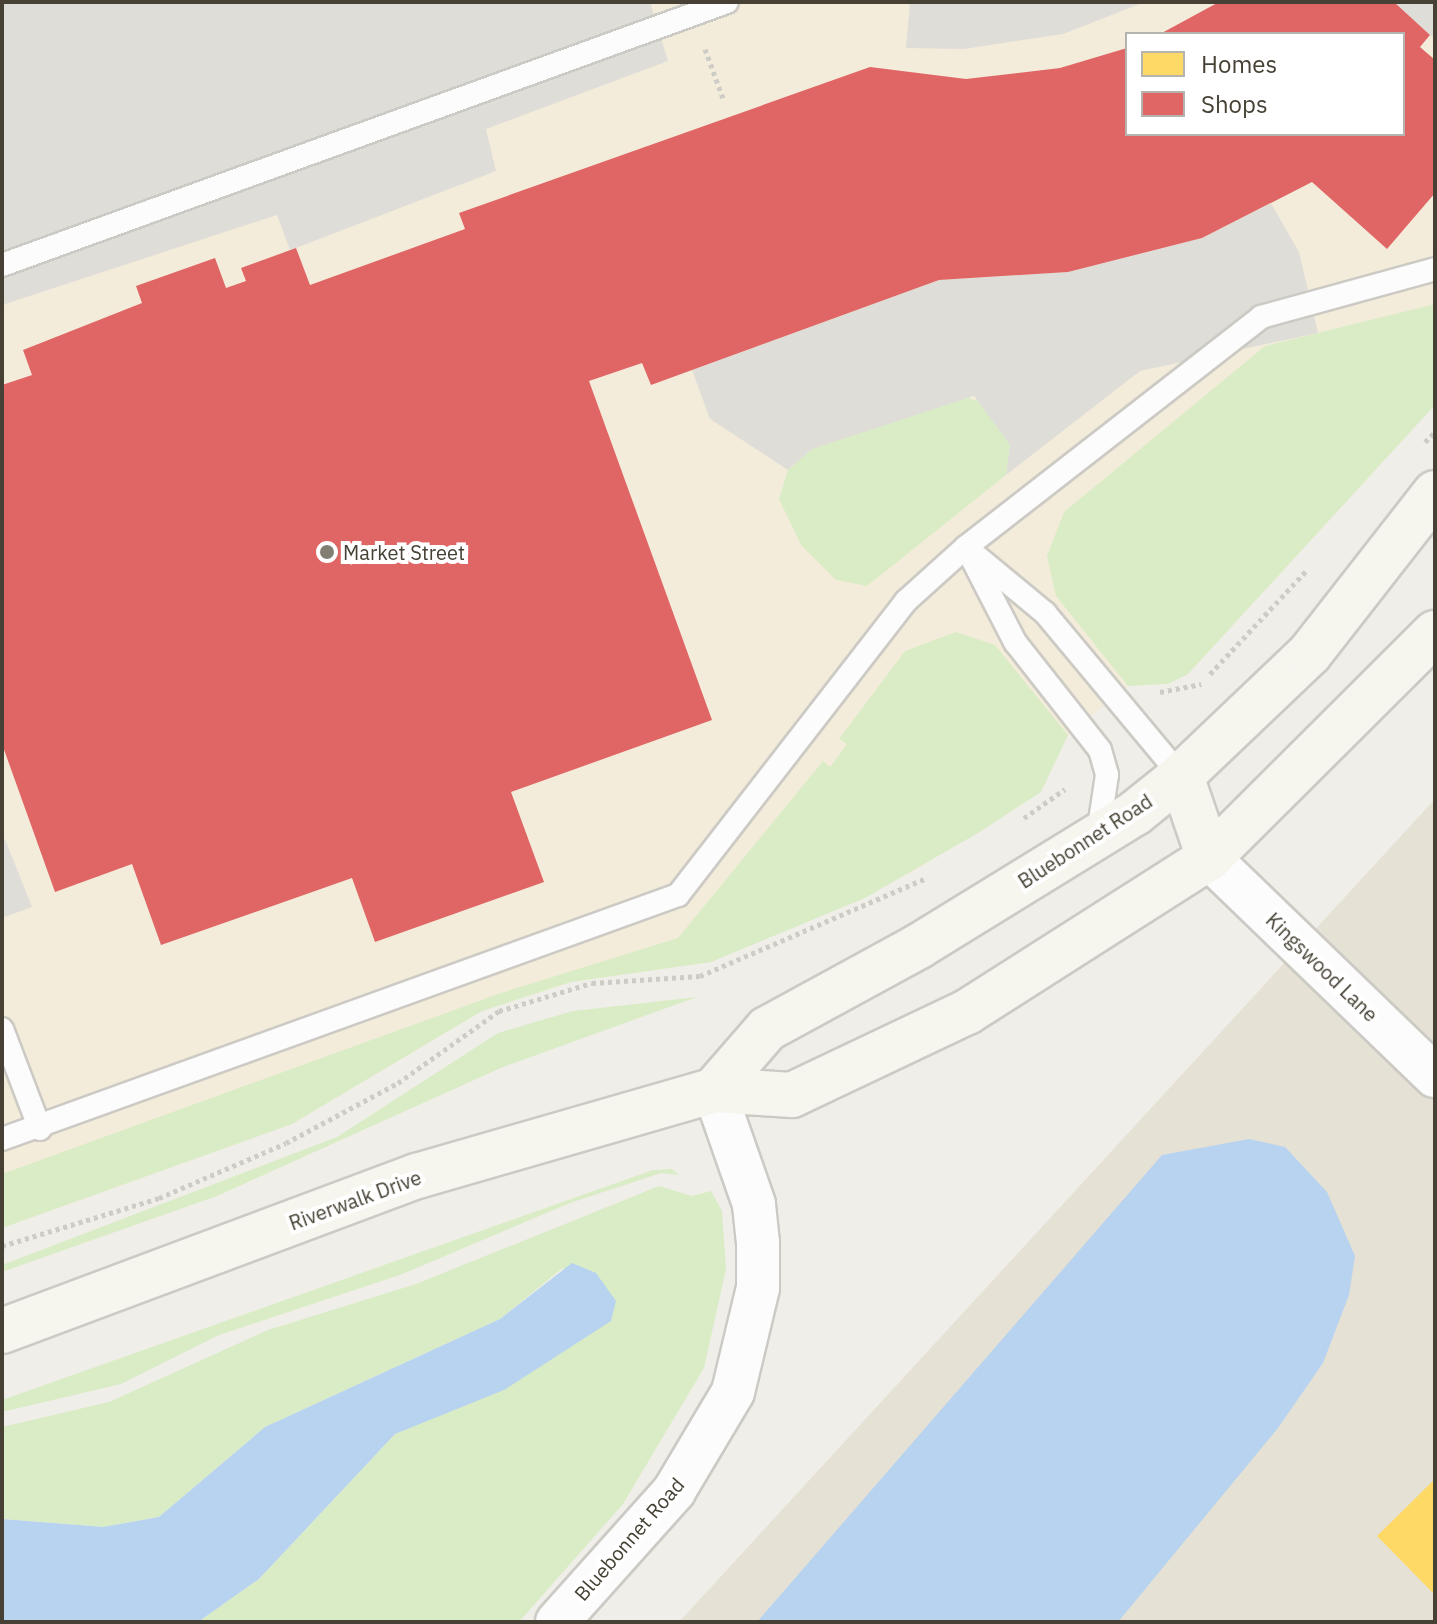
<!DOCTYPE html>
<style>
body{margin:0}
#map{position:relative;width:1437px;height:1624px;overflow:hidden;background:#f0eee8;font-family:"IBM Plex Sans",sans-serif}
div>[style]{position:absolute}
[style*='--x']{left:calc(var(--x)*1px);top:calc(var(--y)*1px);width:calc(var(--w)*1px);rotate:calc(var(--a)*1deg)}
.residential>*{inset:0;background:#e5e1d5}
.commercial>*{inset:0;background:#f4ecda}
.green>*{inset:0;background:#daecc6}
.parking>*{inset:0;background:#dfddd8}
.water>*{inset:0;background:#b7d3f0}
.homes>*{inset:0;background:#ffd966}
.shops>*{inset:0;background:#e06666}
.path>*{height:5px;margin-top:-2.5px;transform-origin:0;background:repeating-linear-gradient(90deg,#ceccc7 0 4px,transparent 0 8px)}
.roads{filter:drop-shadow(2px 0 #cccac4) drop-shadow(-2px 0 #cccac4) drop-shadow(0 2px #cccac4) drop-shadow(0 -2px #cccac4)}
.lane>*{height:22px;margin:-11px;padding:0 11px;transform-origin:11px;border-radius:11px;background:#fdfcfc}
.street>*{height:42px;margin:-21px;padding:0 21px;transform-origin:21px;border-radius:21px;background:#fdfcfc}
.secondary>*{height:44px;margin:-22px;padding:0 22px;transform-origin:22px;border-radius:22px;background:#f6f5ee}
.dots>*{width:22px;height:22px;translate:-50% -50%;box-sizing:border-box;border:4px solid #fff;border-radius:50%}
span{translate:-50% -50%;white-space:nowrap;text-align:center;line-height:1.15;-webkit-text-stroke:8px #fff;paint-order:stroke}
.poi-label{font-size:20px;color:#464134}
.left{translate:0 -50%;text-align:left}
.street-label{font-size:20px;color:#464134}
.frame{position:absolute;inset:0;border:4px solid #464134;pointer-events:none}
.legend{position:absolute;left:1125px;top:32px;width:280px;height:104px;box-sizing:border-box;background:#fff;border:2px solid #b5b3ae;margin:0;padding:10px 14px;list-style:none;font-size:24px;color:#464134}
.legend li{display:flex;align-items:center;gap:16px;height:40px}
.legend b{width:40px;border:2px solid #b5b3ae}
</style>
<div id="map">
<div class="residential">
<div style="clip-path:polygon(1435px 799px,1435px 1622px,679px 1622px)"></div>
</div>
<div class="commercial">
<div style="clip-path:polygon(evenodd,2px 2px,1435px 2px,1435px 405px,1188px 674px,1168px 684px,1128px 686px,1068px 735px,1041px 792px,911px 873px,711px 962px,571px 982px,482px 1011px,292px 1124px,2px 1228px,2px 2px,1127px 34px,1403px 34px,1403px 134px,1127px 134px,1127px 34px)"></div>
</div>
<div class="green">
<div style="clip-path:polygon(1435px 304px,1435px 405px,1188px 674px,1168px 684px,1128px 686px,1056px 596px,1047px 556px,1064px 512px,1265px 346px)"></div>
<div style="clip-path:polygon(961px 396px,985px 403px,1010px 445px,1006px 475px,867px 586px,836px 580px,801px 545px,779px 499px,788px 470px,812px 449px)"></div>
<div style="clip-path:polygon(956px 632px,995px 645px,1068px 735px,1041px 792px,978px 833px,865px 898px,711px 962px,571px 982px,482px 1011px,292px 1124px,2px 1228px,2px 1174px,501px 993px,678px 938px,823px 761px,830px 767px,847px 744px,839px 739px,905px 651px)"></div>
<div style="clip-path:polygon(697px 997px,503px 1067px,217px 1196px,2px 1272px,2px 1265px,337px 1137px,498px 1033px,573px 1011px)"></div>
<div style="clip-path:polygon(653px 1170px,672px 1169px,679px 1175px,661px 1173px,570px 1203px,400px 1275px,219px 1335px,121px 1384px,2px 1412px,2px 1400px)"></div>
<div style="clip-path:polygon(659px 1186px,692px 1196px,711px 1191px,722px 1211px,726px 1269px,704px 1368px,623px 1504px,519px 1622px,198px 1622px,259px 1579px,395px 1434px,516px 1381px,564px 1267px,500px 1319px,265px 1427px,159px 1517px,103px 1527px,2px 1519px,2px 1427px,109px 1402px,268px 1330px,416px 1284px)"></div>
</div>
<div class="parking">
<div style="clip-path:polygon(2px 2px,650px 2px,668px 61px,486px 129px,496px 171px,296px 248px,290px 250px,277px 215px,2px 305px)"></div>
<div style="clip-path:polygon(910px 2px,1145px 2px,1063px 34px,964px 49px,906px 48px)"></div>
<div style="clip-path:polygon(1394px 2px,1435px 2px,1435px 39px,1430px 35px)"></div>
<div style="clip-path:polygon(1271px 203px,1299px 252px,1318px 333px,1140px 371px,1006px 475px,1010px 445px,974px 396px,812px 449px,788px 470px,710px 419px,692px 370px,939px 280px,1068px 272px,1202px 238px)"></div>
<div style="clip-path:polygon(5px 839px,32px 907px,2px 918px,2px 840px)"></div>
</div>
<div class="water">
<div style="clip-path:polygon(1249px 1139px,1285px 1147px,1327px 1192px,1355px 1256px,1349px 1295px,1323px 1363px,1278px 1428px,1118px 1622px,757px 1622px,1162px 1155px)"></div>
<div style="clip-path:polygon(572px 1263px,596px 1273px,616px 1301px,611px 1321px,504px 1390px,395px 1434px,259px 1579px,198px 1622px,2px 1622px,2px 1519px,103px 1527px,159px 1517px,265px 1427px,500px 1319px)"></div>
</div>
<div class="homes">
<div style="clip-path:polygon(1435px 1479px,1435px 1595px,1377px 1536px)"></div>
</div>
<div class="shops">
<div style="clip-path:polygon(1219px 2px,1394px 2px,1430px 35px,1420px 47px,1435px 60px,1435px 193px,1387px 249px,1312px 182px,1202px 238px,1068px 272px,939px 280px,651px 385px,642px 363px,589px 381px,712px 720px,511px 792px,544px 882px,375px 942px,352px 878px,161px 945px,132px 864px,55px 892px,2px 744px,2px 385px,32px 375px,23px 350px,142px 303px,136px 286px,215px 258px,226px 288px,246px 281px,241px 268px,296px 248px,310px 285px,465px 229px,459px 213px,870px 67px,966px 79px,1060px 68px,1127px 48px,1127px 134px,1403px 134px,1403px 34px,1160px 34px)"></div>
</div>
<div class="path">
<div style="--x:705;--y:49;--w:55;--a:69.9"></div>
<div style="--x:1425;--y:442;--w:14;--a:-45"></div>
<div style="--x:1210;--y:674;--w:142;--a:-47"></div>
<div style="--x:1160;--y:692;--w:42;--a:-11"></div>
<div style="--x:1024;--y:818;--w:50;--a:-35.3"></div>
<div style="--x:2;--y:1246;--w:164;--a:-17"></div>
<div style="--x:159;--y:1198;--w:138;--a:-23.4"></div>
<div style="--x:286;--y:1143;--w:127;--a:-28.2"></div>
<div style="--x:398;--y:1083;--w:124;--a:-35.5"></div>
<div style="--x:499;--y:1011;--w:97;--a:-16.8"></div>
<div style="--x:592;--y:983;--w:108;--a:-3.7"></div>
<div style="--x:700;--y:976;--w:247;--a:-23.4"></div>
</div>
<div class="roads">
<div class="lane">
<div style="--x:2;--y:265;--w:771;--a:-19.94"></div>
<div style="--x:966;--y:547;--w:107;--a:62.7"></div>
<div style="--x:1015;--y:642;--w:137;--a:51.8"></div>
<div style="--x:1100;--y:750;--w:26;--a:74"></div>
<div style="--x:1107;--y:775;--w:60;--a:98.7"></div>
<div style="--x:975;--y:555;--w:91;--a:39.6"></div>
<div style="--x:1045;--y:613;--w:212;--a:50.2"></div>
<div style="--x:2;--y:1029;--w:107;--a:69.2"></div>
<div style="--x:2;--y:1139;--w:719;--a:-19.85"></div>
<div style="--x:678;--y:895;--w:372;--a:-52.2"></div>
<div style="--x:906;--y:601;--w:81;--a:-42"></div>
<div style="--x:966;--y:547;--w:374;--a:-37.9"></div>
<div style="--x:1261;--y:317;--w:180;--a:-15.4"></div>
</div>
<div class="street">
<div style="--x:1209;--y:858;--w:314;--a:44"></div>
<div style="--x:557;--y:1622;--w:176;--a:-48.2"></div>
<div style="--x:674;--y:1491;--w:115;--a:-59.2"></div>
<div style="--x:733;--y:1392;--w:107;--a:-76.5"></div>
<div style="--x:758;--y:1288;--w:45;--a:-90"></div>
<div style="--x:758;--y:1243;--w:39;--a:-96"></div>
<div style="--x:754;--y:1204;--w:121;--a:-109.3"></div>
</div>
<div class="secondary">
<div style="--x:1181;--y:776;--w:87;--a:71.1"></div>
<div style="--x:714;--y:1090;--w:81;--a:-49"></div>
<div style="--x:767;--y:1029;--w:173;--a:-28.6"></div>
<div style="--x:919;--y:946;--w:254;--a:-31.6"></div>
<div style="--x:1135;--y:813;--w:59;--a:-38.8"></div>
<div style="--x:1181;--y:776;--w:178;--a:-43.6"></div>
<div style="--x:1310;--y:653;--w:203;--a:-52"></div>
<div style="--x:2;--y:1331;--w:443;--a:-20.5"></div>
<div style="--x:417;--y:1176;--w:309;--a:-16.1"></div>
<div style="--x:714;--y:1090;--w:78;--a:3.7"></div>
<div style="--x:792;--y:1095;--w:194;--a:-25.4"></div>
<div style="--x:967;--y:1012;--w:287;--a:-32.5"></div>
<div style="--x:1209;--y:858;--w:319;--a:-44.9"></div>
</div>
</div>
<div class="dots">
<div style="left:327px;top:552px;background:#827e73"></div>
</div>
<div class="poi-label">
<span class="left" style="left:343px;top:552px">Market Street</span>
</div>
<div class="street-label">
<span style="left:1085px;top:841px;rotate:-33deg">Bluebonnet Road</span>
<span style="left:1322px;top:967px;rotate:44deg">Kingswood Lane</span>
<span style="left:355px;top:1200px;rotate:-20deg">Riverwalk Drive</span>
<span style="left:629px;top:1539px;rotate:-49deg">Bluebonnet Road</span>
</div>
<div class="frame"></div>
<ul class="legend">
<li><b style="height:22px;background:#ffd966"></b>Homes</li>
<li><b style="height:22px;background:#e06666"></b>Shops</li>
</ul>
</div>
